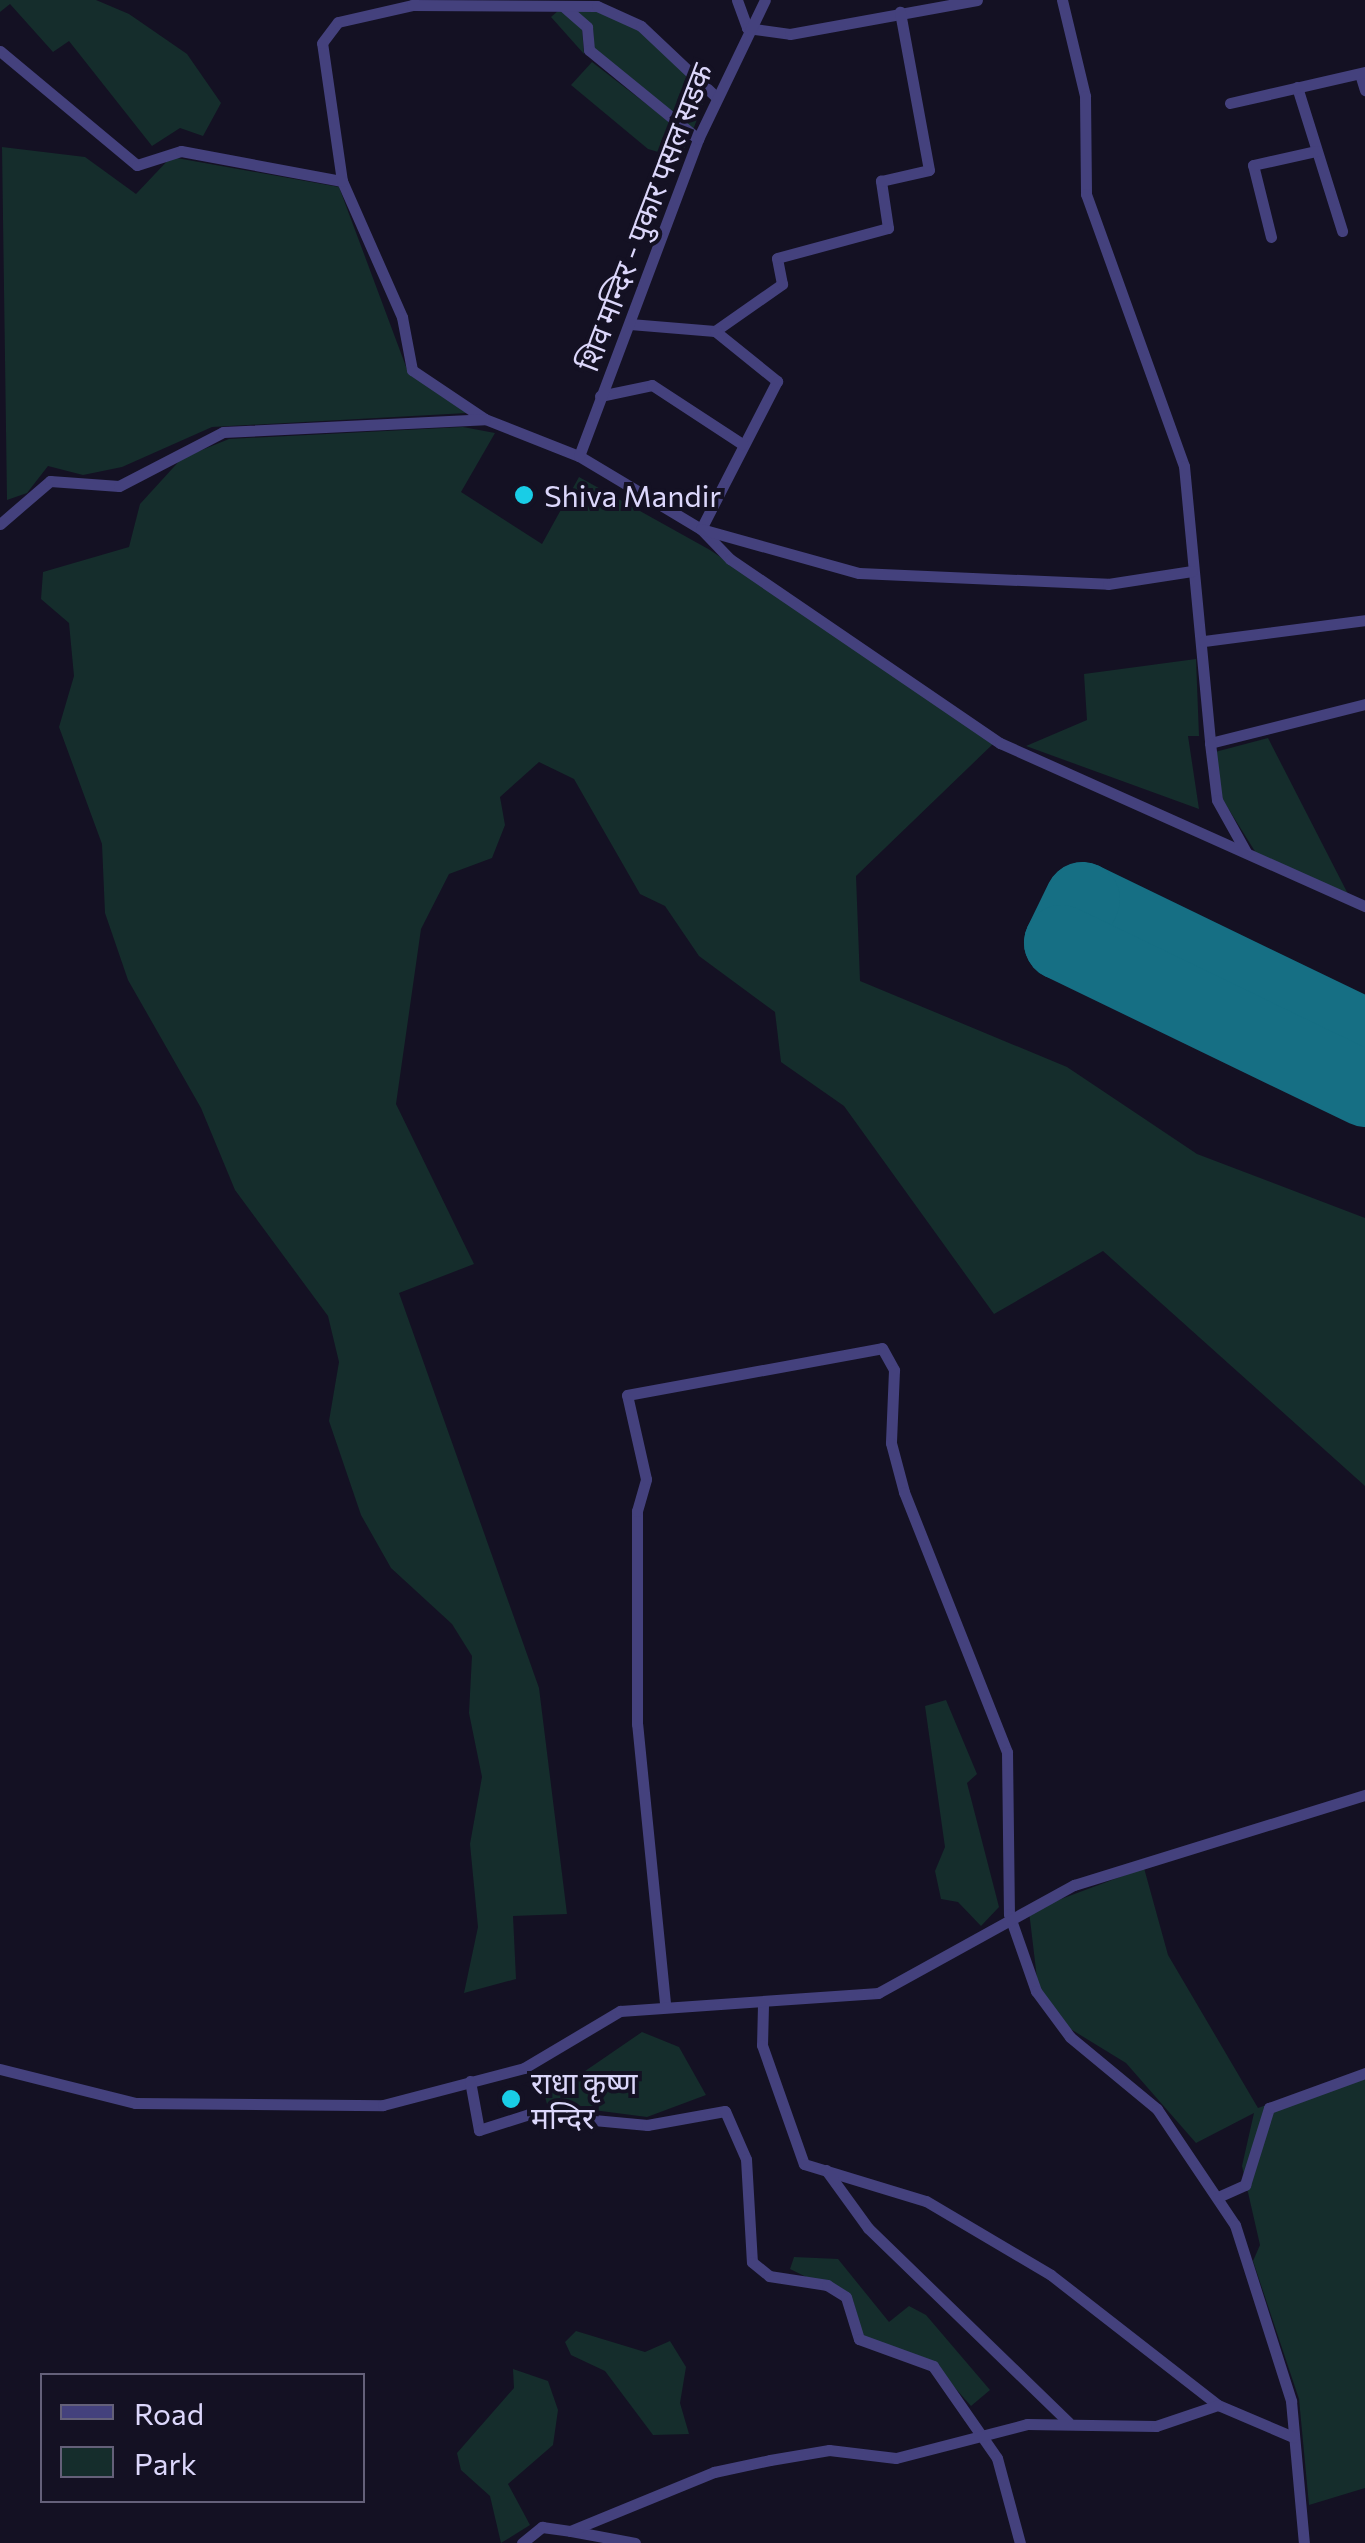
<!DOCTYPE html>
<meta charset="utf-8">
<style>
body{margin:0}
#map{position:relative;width:1365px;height:2543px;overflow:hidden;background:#141123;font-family:Commissioner,"Noto Sans Devanagari",sans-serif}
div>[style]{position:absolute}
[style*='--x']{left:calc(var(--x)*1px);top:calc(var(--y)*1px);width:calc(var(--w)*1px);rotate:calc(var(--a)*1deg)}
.green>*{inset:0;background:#152d2c}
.runway>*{height:75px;margin:-37.5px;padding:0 37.5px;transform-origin:37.5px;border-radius:37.5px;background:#166f84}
.street>*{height:11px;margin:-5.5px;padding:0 5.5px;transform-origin:5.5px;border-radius:5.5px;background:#44417d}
.dots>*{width:28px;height:28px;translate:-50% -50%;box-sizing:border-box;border:5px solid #141123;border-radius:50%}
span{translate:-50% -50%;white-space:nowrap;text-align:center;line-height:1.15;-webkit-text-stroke:8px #141123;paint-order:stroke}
.street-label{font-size:30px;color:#dcd7fb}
.poi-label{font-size:30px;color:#dcd7fb}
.left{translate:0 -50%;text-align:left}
.legend{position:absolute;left:40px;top:2373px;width:325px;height:130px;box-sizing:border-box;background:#141123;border:2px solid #646079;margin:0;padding:12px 18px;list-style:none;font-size:30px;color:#dcd7fb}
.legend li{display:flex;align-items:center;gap:20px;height:50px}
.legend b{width:50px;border:2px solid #646079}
</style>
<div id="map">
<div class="green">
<div style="clip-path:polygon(0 0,96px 0,129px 14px,187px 54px,221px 103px,203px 136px,180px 128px,152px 146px,69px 41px,53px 52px,10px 4px,0 12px)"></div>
<div style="clip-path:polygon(559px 10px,582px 28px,584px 54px,551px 17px)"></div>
<div style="clip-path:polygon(596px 10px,637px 29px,707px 93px,693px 130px,594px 50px,593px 28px,575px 11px)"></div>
<div style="clip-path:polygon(592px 62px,688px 136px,682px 159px,648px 149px,571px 85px)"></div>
<div style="clip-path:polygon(2px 147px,85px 157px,136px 194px,171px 157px,339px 187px,408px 372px,467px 413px,212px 427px,122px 467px,83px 475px,48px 466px,27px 493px,7px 500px)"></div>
<div style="clip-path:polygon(463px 427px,495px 433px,461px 492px,542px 544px,579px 477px,710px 550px,995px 742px,856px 876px,860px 981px,1067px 1067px,1197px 1154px,1365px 1218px,1365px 1486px,1103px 1251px,994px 1314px,844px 1106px,781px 1062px,775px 1012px,699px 956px,665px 906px,640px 894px,574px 779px,539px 762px,500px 797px,505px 825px,492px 858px,449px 874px,421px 929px,396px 1104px,474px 1264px,399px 1293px,539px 1688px,567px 1914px,513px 1916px,516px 1979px,464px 1993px,478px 1927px,470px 1844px,482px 1777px,469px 1713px,472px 1656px,452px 1624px,391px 1568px,361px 1515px,329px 1421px,339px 1362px,328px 1316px,235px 1190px,201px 1108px,128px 980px,105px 913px,102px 844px,59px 727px,74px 676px,69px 623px,41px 599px,43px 572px,129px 547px,140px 504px,182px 458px,229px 439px)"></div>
<div style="clip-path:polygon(1196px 659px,1199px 736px,1188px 736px,1199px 809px,1026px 746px,1087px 720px,1084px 674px)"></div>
<div style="clip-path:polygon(1268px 738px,1348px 894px,1256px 853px,1221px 797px,1215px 752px)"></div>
<div style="clip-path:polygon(946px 1700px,977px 1774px,967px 1783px,999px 1907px,981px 1926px,958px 1902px,941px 1899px,935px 1871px,945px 1847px,925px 1706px)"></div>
<div style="clip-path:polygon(1144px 1868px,1168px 1955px,1258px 2108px,1365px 2070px,1365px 2488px,1309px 2505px,1299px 2399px,1253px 2261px,1260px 2245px,1242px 2166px,1254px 2113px,1196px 2143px,1126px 2063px,1064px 2025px,1038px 1987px,1029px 1911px)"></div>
<div style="clip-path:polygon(642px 2032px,679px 2047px,706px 2095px,647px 2117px,547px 2104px,542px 2086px,572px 2080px)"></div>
<div style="clip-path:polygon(794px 2257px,838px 2259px,889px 2322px,909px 2306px,926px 2315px,990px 2390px,971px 2406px,934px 2364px,863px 2336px,853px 2300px,790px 2269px)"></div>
<div style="clip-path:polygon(576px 2331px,645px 2352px,670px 2341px,686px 2367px,680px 2403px,689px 2434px,653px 2435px,605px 2371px,571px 2355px,565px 2342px)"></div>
<div style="clip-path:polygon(513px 2369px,548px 2381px,558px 2410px,553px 2445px,508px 2484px,530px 2525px,501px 2543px,490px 2496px,461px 2470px,457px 2453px,514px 2388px)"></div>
</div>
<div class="runway">
<div style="--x:1365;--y:1036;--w:314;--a:-154.2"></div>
<div style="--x:1082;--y:899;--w:48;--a:116"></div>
<div style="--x:1061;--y:942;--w:338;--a:25.8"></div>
</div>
<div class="street">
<div style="--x:737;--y:0;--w:30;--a:70"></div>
<div style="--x:747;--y:28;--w:43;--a:7.9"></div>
<div style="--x:790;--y:34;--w:190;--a:-10.3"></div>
<div style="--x:1062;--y:0;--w:99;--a:76.5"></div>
<div style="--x:1085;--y:96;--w:98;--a:89.4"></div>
<div style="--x:1086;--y:194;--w:289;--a:70.2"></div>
<div style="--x:1184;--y:466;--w:278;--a:84.6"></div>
<div style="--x:1210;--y:743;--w:160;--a:-14.1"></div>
<div style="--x:563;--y:6;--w:32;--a:41"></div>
<div style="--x:587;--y:27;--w:23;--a:85"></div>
<div style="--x:589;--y:50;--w:141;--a:39.2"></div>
<div style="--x:0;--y:51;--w:178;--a:39.8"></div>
<div style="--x:137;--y:165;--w:46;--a:-17.7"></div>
<div style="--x:181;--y:151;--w:164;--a:10.6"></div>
<div style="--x:342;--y:181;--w:149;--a:66.2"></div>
<div style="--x:402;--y:317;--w:54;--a:79.3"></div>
<div style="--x:412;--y:370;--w:88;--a:33.9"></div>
<div style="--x:485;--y:419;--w:101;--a:21.5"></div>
<div style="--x:579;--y:456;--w:142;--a:30.9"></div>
<div style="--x:701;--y:529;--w:42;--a:46"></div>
<div style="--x:730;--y:559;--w:327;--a:34.3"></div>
<div style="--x:1000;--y:743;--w:400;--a:24.1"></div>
<div style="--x:1360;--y:74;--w:17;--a:73"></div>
<div style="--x:1297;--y:87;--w:151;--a:72.6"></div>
<div style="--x:1230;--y:103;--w:139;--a:-12.9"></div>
<div style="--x:342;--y:181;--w:139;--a:-98.2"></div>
<div style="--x:322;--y:43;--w:26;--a:-53"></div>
<div style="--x:338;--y:22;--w:76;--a:-12.9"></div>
<div style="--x:412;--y:5;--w:185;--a:0.3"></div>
<div style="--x:597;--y:6;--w:48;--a:24.4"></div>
<div style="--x:641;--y:26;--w:102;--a:43.4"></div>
<div style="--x:1271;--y:237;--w:74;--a:-104"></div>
<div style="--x:1253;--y:165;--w:65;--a:-12.5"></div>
<div style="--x:630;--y:324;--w:85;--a:4.7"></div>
<div style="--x:715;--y:331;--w:82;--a:-35"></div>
<div style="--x:782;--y:284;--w:26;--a:-101"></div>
<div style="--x:777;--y:258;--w:115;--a:-15.1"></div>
<div style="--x:888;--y:228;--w:48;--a:-98.5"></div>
<div style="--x:881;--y:181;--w:49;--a:-12.9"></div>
<div style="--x:929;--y:170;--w:161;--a:-100.4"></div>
<div style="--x:715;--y:331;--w:80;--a:38.9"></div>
<div style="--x:777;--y:381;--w:166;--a:117.2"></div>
<div style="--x:701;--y:529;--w:164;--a:15.6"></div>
<div style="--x:859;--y:573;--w:249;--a:2.5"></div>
<div style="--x:1108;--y:584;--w:85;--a:-8.8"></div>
<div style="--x:600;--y:396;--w:53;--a:-11.9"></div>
<div style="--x:652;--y:385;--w:108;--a:33.2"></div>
<div style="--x:579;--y:456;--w:339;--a:-69.4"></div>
<div style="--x:698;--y:139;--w:154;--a:-64.3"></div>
<div style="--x:0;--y:524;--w:66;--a:-40.7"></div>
<div style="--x:50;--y:481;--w:69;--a:4.1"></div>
<div style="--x:119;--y:486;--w:117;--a:-27.4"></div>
<div style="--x:223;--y:432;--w:262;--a:-2.8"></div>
<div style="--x:1204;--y:641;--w:162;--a:-7.4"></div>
<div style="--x:1210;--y:743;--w:57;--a:83"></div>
<div style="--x:1217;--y:800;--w:60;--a:60.9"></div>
<div style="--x:665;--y:2003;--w:280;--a:-95.7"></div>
<div style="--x:637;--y:1724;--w:213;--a:-90"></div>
<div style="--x:637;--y:1511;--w:33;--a:-74"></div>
<div style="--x:646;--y:1479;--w:86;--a:-102.7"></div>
<div style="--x:627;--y:1395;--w:259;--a:-10.4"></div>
<div style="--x:882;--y:1348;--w:25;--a:61"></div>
<div style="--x:894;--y:1370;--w:73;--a:92.4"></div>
<div style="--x:891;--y:1443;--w:51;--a:75.1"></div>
<div style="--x:904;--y:1492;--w:280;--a:68.4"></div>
<div style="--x:1007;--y:1752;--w:162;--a:89.3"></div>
<div style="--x:1009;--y:1914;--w:82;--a:70.7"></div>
<div style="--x:1036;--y:1991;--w:57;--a:53.5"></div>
<div style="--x:1070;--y:2037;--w:113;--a:39.6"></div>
<div style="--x:1157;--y:2109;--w:140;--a:56.1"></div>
<div style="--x:1235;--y:2225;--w:185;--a:72.3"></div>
<div style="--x:1291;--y:2401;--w:143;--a:84.8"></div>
<div style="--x:763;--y:2005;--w:40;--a:91.4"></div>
<div style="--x:762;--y:2045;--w:126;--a:70.6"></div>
<div style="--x:804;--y:2164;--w:127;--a:16.9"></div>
<div style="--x:926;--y:2201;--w:145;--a:30.6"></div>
<div style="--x:1051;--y:2275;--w:212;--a:37.9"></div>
<div style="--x:1218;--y:2405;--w:82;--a:23.1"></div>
<div style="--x:0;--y:2069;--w:139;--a:14.1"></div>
<div style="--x:135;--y:2103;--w:248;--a:0.5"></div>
<div style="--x:383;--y:2105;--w:146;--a:-14.7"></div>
<div style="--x:524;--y:2068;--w:112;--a:-30.7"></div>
<div style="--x:620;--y:2011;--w:259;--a:-4"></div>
<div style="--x:878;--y:1993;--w:224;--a:-28.9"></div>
<div style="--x:1074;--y:1885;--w:305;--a:-17.2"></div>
<div style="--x:470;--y:2081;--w:50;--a:79.6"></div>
<div style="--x:479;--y:2130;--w:52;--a:-17.7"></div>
<div style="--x:529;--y:2114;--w:119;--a:5.3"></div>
<div style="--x:647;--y:2125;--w:79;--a:-10.2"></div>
<div style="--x:725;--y:2111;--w:52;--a:66.4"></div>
<div style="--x:746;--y:2159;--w:103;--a:86.7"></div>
<div style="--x:752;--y:2262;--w:22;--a:39"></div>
<div style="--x:769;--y:2276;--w:59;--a:8.8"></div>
<div style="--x:827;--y:2285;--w:22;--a:32"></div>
<div style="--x:846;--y:2297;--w:44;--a:72.8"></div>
<div style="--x:859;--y:2339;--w:79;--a:20"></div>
<div style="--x:933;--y:2366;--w:112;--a:55.2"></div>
<div style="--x:997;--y:2458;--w:88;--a:74.9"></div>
<div style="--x:826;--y:2170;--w:72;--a:54.1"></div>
<div style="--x:868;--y:2228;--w:279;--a:44.1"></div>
<div style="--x:1218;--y:2197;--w:30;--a:-24"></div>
<div style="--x:1245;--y:2185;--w:81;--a:-72.7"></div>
<div style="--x:1269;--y:2108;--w:102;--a:-20"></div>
<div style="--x:571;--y:2531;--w:65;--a:10.6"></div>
<div style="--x:522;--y:2543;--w:26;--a:-39"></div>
<div style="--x:542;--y:2527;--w:28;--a:8"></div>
<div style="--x:570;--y:2531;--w:156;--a:-22.3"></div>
<div style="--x:714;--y:2472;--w:57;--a:-12.1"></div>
<div style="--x:770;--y:2460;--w:60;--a:-9.6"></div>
<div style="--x:829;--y:2450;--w:67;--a:6.8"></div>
<div style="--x:896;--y:2458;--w:135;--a:-14.5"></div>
<div style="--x:1027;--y:2424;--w:129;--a:0.9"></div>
<div style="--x:1156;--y:2426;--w:65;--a:-18.7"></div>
</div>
<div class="dots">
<div style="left:524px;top:495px;background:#19cde6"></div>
<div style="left:511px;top:2099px;background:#19cde6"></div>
</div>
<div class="street-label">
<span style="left:644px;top:217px;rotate:-69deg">शिव मन्दिर - पुकार पसल सडक</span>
</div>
<div class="poi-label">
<span class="left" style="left:544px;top:495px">Shiva Mandir</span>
<span class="left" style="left:531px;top:2099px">राधा कृष्ण<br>मन्दिर</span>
</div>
<ul class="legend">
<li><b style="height:12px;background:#44417d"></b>Road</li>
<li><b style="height:28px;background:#152d2c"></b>Park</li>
</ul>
</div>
